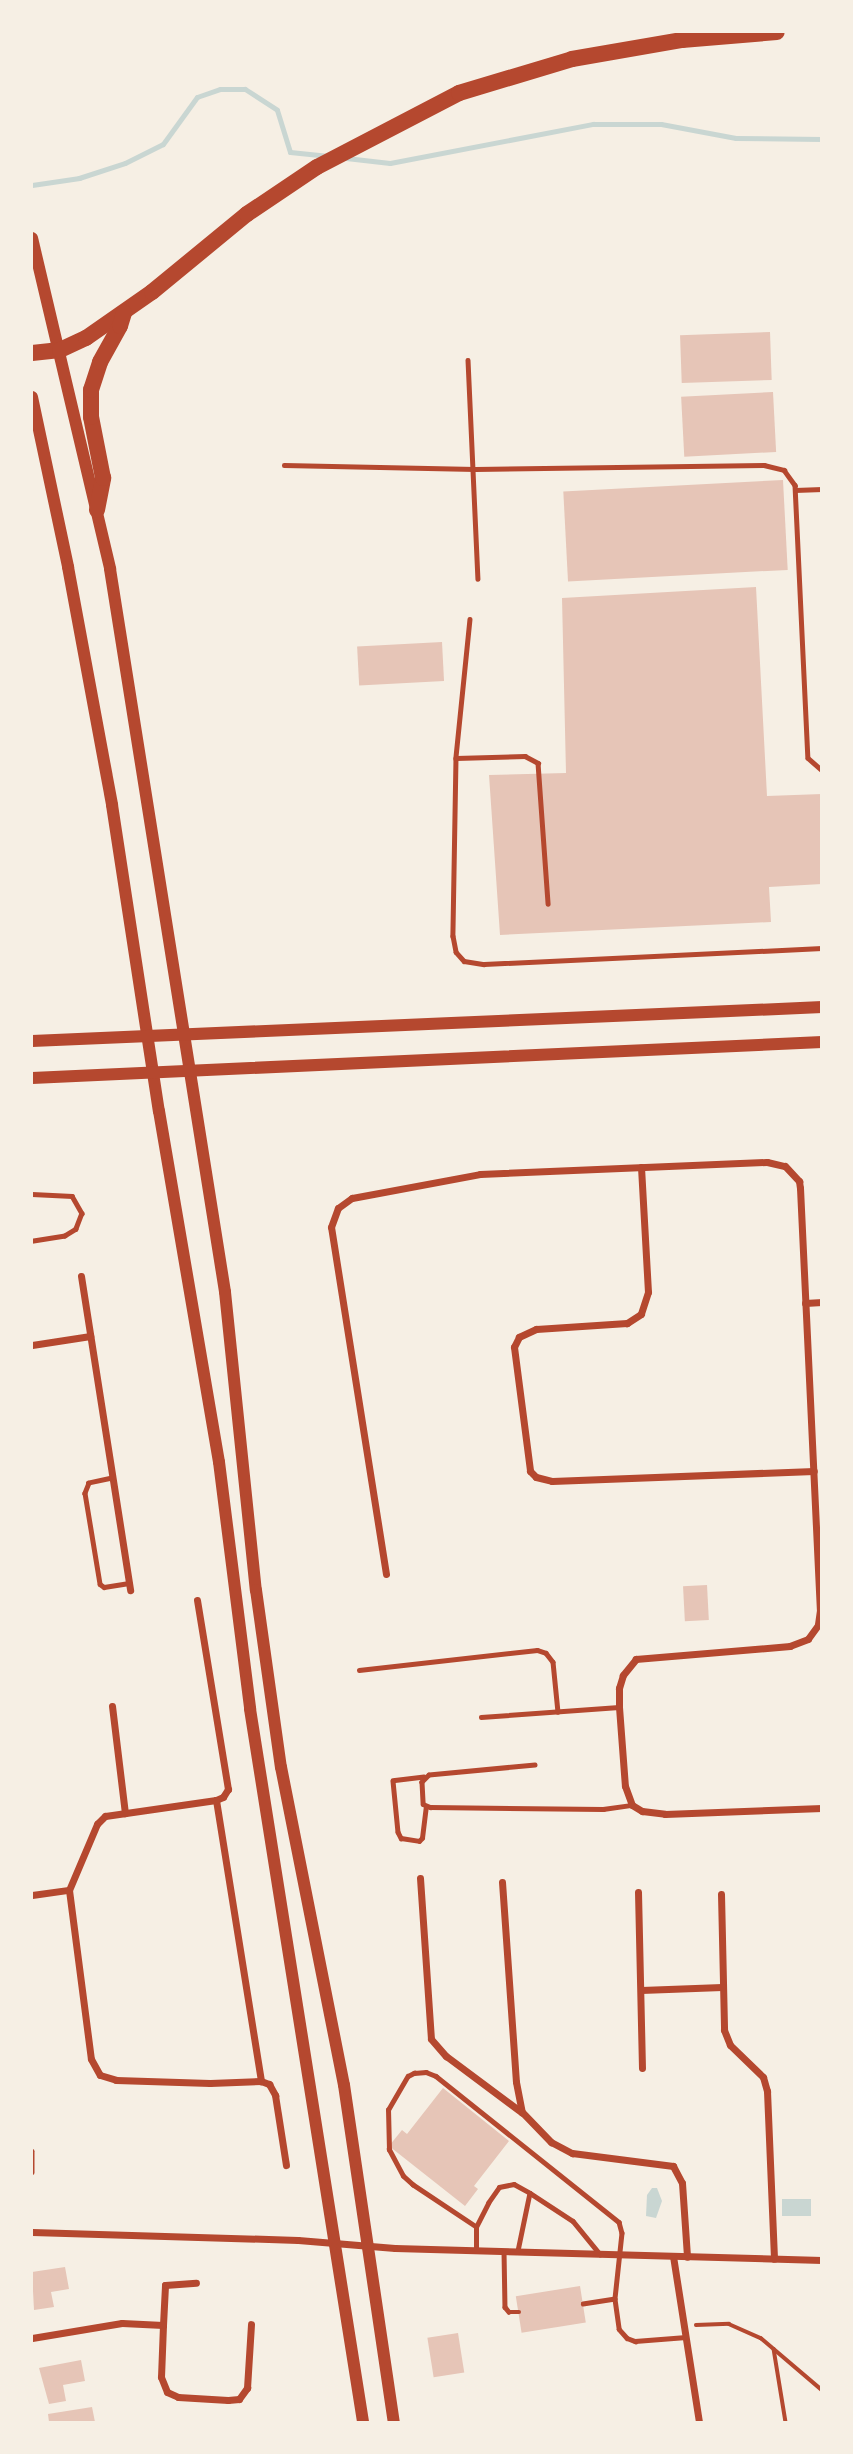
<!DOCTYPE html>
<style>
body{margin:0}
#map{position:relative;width:853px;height:2454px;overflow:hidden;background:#f6efe4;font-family:Overpass,sans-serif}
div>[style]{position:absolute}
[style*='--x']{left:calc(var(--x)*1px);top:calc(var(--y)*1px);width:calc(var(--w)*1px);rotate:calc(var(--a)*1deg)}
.water>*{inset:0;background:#c9d6d2;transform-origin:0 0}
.stream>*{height:5px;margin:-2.5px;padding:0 2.5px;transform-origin:2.5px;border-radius:2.5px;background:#c9d6d2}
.building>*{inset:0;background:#e6c5b7;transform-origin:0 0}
.path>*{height:3.5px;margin:-1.75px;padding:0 1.75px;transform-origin:1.75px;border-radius:1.75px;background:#b5482f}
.service>*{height:4.5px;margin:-2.25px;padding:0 2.25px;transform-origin:2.25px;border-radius:2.25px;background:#b5482f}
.minor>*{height:7px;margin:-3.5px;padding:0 3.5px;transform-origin:3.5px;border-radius:3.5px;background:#b5482f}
.secondary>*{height:12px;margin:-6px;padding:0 6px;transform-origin:6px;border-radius:6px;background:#b5482f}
.motorway>*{height:16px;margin:-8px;padding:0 8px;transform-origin:8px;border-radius:8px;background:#b5482f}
span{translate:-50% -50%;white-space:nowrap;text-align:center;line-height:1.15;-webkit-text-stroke:5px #f6efe4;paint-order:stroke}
.frame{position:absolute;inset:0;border:33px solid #f6efe4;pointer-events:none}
</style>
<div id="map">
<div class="water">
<div style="clip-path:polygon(652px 2188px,657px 2188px,662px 2201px,656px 2218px,646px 2216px,647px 2195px)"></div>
<div style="left:782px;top:2199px;width:29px;height:17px"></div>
</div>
<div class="stream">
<div style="--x:346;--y:158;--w:44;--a:6.5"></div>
<div style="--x:390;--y:163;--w:207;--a:-10.9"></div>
<div style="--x:593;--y:124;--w:68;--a:0"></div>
<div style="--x:661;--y:124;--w:76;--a:10.6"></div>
<div style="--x:736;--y:138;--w:86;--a:0.7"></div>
<div style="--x:32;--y:185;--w:48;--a:-8.5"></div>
<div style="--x:79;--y:178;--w:48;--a:-18.1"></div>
<div style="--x:125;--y:163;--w:42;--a:-26.6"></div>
<div style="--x:163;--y:144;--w:58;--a:-54.1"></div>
<div style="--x:197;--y:97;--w:24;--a:-19"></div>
<div style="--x:220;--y:89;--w:25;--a:0"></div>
<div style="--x:245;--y:89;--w:38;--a:33"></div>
<div style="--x:277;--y:110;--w:44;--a:72.8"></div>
<div style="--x:290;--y:152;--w:39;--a:6"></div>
</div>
<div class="building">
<div style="left:770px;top:332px;width:48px;height:90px;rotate:88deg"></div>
<div style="left:773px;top:392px;width:60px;height:92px;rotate:87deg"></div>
<div style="left:783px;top:480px;width:90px;height:220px;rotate:87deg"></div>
<div style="clip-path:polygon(756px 587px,767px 796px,822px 794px,822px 884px,769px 887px,771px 922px,500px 935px,489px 775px,566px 773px,562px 598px)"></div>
<div style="left:442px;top:642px;width:39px;height:85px;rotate:87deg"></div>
<div style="left:707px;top:1585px;width:35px;height:24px;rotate:87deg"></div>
<div style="clip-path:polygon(443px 2088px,509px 2141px,474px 2186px,478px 2189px,465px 2206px,389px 2146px,402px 2130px,407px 2134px)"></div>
<div style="clip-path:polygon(65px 2267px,69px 2289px,51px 2292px,54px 2307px,34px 2310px,32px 2272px)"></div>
<div style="left:580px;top:2286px;width:37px;height:65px;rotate:81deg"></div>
<div style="left:458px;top:2333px;width:40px;height:31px;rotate:81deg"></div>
<div style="clip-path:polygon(81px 2360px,85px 2381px,63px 2385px,66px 2401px,49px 2404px,39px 2368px)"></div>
<div style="clip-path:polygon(92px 2407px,95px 2422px,49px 2422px,48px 2414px)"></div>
</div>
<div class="path">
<div style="--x:696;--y:2325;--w:33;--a:-2"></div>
<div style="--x:729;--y:2324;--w:35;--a:24"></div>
<div style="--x:761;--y:2338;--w:80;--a:40.4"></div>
<div style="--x:774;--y:2349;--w:74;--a:80.7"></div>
</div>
<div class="service">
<div style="--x:468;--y:360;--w:219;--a:87.4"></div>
<div style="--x:284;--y:465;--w:191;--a:1.2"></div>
<div style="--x:475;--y:469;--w:289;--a:-0.8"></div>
<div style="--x:764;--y:465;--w:21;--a:14"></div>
<div style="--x:784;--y:470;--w:19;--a:54"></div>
<div style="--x:795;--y:485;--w:273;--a:87.3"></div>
<div style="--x:808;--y:758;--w:18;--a:41"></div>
<div style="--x:795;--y:490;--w:27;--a:-2"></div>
<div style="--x:470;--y:619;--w:140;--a:95.8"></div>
<div style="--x:456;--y:758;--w:178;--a:91"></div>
<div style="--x:453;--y:936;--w:16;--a:79"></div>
<div style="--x:456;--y:952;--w:12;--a:48"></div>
<div style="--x:464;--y:961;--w:20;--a:9"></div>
<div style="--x:484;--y:964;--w:338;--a:-2.7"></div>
<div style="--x:456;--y:758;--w:69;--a:-1.7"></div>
<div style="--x:525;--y:756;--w:15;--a:28"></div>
<div style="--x:538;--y:763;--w:141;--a:85.9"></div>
<div style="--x:32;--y:1194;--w:40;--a:2.9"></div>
<div style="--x:72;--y:1196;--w:20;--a:60"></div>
<div style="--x:82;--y:1213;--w:17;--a:111"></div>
<div style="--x:76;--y:1229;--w:13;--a:148"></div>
<div style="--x:65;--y:1236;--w:33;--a:171"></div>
<div style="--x:112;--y:1478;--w:24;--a:168"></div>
<div style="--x:89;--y:1483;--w:11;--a:112"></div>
<div style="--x:85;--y:1493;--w:92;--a:80.6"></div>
<div style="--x:100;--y:1584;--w:5;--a:37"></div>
<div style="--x:104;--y:1587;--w:25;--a:-9"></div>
<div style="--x:359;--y:1670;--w:179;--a:-6.4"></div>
<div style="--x:537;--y:1650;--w:9;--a:18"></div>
<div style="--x:546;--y:1653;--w:11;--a:52"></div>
<div style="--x:553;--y:1662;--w:50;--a:84.3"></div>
<div style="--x:481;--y:1717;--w:138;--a:-4.1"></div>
<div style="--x:535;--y:1765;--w:106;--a:174.6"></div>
<div style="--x:429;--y:1775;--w:10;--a:135"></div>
<div style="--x:422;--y:1782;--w:22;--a:87"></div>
<div style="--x:423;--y:1804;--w:8;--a:23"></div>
<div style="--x:430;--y:1807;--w:173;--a:0.7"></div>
<div style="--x:603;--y:1809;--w:29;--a:-8"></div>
<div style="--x:424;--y:1777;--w:31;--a:173"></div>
<div style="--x:393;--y:1781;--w:51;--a:84.4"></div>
<div style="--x:398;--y:1832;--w:7;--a:63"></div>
<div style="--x:401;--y:1838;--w:18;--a:9"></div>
<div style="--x:419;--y:1841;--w:4;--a:-45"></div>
<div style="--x:422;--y:1838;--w:31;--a:-83"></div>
<div style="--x:32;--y:2151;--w:21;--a:90"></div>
<div style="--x:530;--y:2193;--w:51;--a:33.1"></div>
<div style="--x:573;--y:2221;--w:43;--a:50.7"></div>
<div style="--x:476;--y:2227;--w:76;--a:-146.3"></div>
<div style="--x:413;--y:2185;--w:13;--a:-138"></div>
<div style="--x:403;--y:2176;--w:30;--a:-118"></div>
<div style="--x:389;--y:2150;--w:40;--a:-91.4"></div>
<div style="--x:388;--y:2110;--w:39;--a:-60"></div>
<div style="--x:408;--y:2076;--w:7;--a:-27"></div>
<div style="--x:414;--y:2073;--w:12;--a:-5"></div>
<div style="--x:426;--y:2072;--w:11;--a:22"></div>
<div style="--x:436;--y:2076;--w:234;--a:38.6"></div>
<div style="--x:619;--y:2222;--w:11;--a:75"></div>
<div style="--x:622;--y:2233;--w:66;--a:96.1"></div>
<div style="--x:615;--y:2299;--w:32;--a:171"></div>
<div style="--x:476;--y:2249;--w:22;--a:-90"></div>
<div style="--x:476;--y:2227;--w:27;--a:-63"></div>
<div style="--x:488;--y:2203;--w:19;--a:-55"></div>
<div style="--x:499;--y:2187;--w:15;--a:-11"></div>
<div style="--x:514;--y:2184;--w:18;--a:29"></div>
<div style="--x:530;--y:2193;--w:59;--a:101.7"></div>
<div style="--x:504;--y:2251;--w:56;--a:89"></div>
<div style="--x:505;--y:2307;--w:6;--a:51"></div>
<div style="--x:509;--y:2312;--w:10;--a:0"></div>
<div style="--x:615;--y:2299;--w:30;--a:82"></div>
<div style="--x:619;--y:2329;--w:12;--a:48"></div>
<div style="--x:627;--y:2338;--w:9;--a:21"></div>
<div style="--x:635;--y:2341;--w:51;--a:-4.5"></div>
</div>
<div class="minor">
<div style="--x:641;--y:1167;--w:125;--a:86.8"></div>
<div style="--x:648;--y:1292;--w:23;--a:108"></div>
<div style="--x:641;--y:1314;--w:17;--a:147"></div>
<div style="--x:627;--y:1323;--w:91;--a:176.2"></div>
<div style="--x:536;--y:1329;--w:19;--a:155"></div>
<div style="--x:519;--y:1337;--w:11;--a:117"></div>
<div style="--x:514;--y:1347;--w:125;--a:82.6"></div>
<div style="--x:530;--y:1471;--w:8;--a:45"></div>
<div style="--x:536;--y:1477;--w:16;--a:14"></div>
<div style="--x:552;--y:1481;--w:262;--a:-2.2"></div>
<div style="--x:81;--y:1276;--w:318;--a:81.1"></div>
<div style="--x:805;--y:1303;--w:17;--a:-3"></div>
<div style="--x:32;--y:1345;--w:59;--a:-8.8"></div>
<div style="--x:386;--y:1574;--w:351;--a:-99"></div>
<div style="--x:331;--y:1227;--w:20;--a:-70"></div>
<div style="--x:338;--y:1208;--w:17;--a:-36"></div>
<div style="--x:352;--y:1198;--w:130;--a:-10.6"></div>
<div style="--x:480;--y:1174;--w:287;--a:-2.4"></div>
<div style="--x:767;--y:1162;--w:18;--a:13"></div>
<div style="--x:785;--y:1166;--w:21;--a:47"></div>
<div style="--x:799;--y:1181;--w:7;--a:82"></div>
<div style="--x:800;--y:1188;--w:422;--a:87.3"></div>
<div style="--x:820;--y:1610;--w:15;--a:98"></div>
<div style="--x:818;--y:1625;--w:17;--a:126"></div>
<div style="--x:808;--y:1639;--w:19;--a:159"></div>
<div style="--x:790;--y:1646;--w:155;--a:175.2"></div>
<div style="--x:636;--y:1659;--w:21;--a:129"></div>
<div style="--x:623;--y:1675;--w:14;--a:107"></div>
<div style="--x:619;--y:1688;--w:19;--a:90"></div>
<div style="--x:619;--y:1707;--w:79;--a:85.7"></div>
<div style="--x:625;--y:1786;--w:20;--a:70"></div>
<div style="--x:632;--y:1805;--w:12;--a:31"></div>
<div style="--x:642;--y:1811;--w:23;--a:7"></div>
<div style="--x:665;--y:1814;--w:157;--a:-2.2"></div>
<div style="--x:197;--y:1600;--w:192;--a:80.7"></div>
<div style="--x:228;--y:1789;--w:9;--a:122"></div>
<div style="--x:223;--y:1797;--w:8;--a:157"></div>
<div style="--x:216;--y:1800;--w:285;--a:80.9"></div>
<div style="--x:261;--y:2081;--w:9;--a:21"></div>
<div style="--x:269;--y:2084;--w:13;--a:61"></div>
<div style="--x:275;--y:2095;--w:71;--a:81.1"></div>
<div style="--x:112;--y:1706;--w:108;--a:83.1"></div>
<div style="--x:216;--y:1800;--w:112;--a:171.8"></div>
<div style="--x:105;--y:1816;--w:11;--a:135"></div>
<div style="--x:97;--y:1824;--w:72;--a:113"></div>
<div style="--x:69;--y:1890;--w:170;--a:82.6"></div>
<div style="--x:91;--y:2059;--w:18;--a:61"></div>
<div style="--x:100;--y:2075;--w:17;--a:17"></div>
<div style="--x:116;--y:2080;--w:94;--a:1.8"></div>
<div style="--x:210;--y:2083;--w:51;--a:-2.2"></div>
<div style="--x:420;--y:1878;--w:161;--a:86.1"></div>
<div style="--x:431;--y:2039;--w:23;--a:49"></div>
<div style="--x:446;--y:2056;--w:94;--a:36.7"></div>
<div style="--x:502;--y:1882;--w:200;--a:86"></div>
<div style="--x:516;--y:2082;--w:31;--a:79"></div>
<div style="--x:522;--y:2112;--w:42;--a:46"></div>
<div style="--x:551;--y:2142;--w:24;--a:28"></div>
<div style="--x:572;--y:2153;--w:102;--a:7.3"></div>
<div style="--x:673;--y:2166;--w:19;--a:62"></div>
<div style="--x:682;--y:2183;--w:74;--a:86.1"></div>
<div style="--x:638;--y:1892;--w:176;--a:88.7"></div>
<div style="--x:721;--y:1894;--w:136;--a:88.7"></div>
<div style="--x:724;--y:2030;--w:16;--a:68"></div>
<div style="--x:730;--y:2045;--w:46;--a:44.1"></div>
<div style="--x:763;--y:2077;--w:15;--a:74"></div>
<div style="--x:767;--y:2091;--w:168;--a:87.6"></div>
<div style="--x:32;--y:1895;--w:37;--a:-8"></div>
<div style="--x:641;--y:1990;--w:81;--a:-2.1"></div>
<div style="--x:32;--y:2232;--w:266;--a:1.7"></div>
<div style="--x:298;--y:2240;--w:97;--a:4.7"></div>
<div style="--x:395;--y:2248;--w:427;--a:1.6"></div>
<div style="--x:673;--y:2256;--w:168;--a:81.1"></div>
<div style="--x:163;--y:2325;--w:52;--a:92.2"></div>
<div style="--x:161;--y:2377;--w:16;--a:68"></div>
<div style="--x:167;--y:2392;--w:12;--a:24"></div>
<div style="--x:178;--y:2397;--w:50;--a:3.4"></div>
<div style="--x:228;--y:2400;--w:11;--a:-5"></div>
<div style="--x:239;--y:2399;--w:14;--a:-54"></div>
<div style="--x:247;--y:2388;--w:64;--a:-86.4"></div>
<div style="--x:32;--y:2338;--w:91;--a:-9.5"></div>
<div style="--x:122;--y:2323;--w:41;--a:2.8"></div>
<div style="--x:163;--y:2325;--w:40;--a:-87.1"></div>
<div style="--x:165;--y:2285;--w:31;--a:-4"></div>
</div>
<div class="secondary">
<div style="--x:32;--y:238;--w:340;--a:76.7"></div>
<div style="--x:110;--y:569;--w:732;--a:80.96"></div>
<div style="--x:225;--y:1292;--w:300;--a:84.1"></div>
<div style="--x:256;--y:1590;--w:179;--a:82"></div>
<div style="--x:281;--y:1767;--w:324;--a:78.8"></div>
<div style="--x:344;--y:2085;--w:341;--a:81.6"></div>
<div style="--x:32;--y:397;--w:174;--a:78"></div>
<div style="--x:68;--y:567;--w:242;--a:79.5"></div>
<div style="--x:112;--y:805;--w:310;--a:81.3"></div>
<div style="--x:159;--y:1111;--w:356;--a:80.3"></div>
<div style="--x:219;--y:1462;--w:249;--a:82.8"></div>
<div style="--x:250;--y:1709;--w:722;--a:80.99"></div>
<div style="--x:32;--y:1041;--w:791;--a:-2.46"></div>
<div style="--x:32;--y:1078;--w:791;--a:-2.61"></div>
</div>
<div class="motorway">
<div style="--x:32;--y:353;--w:28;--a:-6"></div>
<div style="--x:60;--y:350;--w:29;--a:-25"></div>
<div style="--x:86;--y:338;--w:80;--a:-34.9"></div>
<div style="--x:152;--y:292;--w:123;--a:-39.4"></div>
<div style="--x:247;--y:214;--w:84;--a:-33.9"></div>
<div style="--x:317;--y:167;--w:160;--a:-27.5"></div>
<div style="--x:459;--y:93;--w:118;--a:-16.7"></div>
<div style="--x:572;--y:59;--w:112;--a:-9.8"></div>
<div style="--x:682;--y:40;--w:95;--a:-4.8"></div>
<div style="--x:97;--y:510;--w:33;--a:-79"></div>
<div style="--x:103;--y:478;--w:62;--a:-101.1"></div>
<div style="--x:91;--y:417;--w:27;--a:-90"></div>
<div style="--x:91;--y:390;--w:29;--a:-72"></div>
<div style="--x:100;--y:362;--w:41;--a:-60.9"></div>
<div style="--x:120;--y:326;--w:14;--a:-73"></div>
</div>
<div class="frame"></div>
</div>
